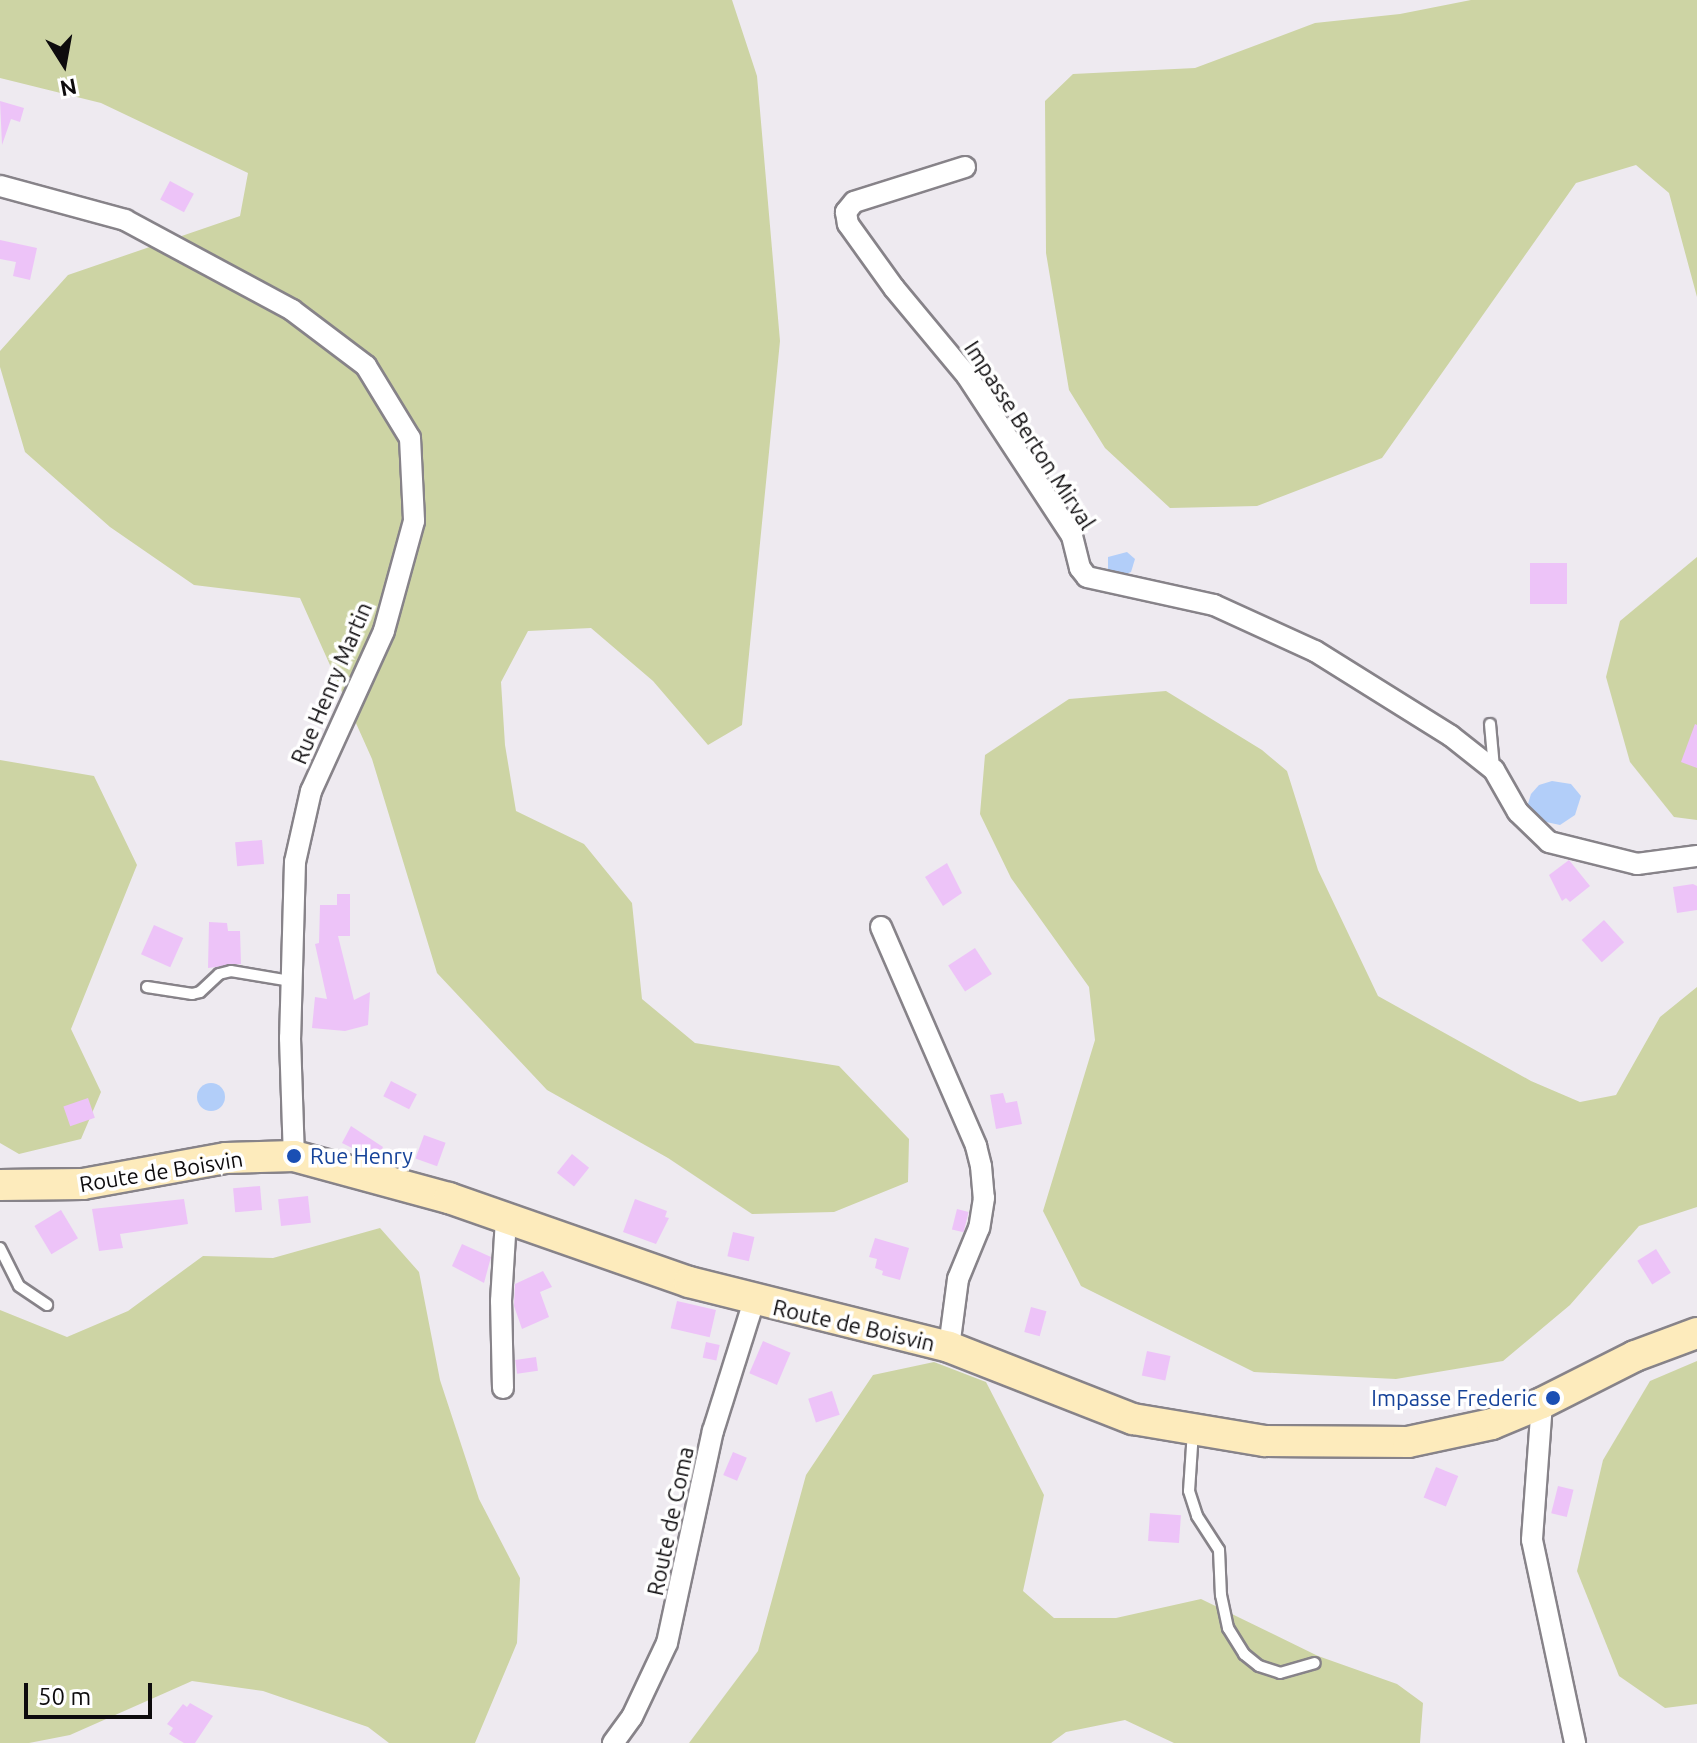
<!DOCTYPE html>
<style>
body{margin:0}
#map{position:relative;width:1697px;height:1743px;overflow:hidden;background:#eeeaf0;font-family:Ubuntu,sans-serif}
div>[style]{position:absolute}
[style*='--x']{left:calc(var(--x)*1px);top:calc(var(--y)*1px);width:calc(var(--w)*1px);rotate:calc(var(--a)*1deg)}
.green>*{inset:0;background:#cdd4a4}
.water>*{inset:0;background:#b2cef9}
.round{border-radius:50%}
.building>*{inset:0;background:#edc3f8;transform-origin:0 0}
.roads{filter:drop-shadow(2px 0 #878389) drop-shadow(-2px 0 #878389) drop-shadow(0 2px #878389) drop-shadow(0 -2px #878389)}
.service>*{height:10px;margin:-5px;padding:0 5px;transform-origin:5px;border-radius:5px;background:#fff}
.minor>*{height:20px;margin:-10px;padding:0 10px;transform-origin:10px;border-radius:10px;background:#fff}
.secondary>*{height:30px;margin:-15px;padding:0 15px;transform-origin:15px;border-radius:15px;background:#fdebbc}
.dots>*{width:22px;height:22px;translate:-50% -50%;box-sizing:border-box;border:4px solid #fff;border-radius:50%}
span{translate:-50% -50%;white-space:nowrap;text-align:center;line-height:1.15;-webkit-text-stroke:7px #fff;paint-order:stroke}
.street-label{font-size:22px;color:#0d0b0d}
.transit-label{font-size:22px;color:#164399}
.left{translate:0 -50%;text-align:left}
.right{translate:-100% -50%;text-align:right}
.north{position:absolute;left:24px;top:24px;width:80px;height:80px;-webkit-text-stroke:6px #fff;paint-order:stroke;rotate:169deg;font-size:22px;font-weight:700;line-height:32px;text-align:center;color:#0d0b0d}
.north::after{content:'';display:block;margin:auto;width:28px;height:36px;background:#0d0b0d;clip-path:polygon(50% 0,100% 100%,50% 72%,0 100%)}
.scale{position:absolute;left:24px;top:1683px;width:128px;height:36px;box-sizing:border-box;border:4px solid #0d0b0d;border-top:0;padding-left:10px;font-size:24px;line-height:28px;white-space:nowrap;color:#0d0b0d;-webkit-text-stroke:6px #fff;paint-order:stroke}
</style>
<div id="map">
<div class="green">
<div style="clip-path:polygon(0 0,732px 0,757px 76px,780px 341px,742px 725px,708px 745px,653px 681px,591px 628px,528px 631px,501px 682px,505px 745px,516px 811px,584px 844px,632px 903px,642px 999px,695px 1043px,839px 1066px,909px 1139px,908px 1182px,834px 1212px,752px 1214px,668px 1158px,547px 1090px,437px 973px,372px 759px,300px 598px,194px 585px,110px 527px,25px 452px,0 367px,0 351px,68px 275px,240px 216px,248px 173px,101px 103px,0 78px)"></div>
<div style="clip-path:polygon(1471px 0,1697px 0,1697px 297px,1669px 193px,1636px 165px,1576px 183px,1382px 458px,1257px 506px,1170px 508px,1105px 448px,1069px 390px,1046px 253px,1045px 101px,1073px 74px,1195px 68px,1315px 23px,1400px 14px)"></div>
<div style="clip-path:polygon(1697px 557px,1697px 820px,1674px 817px,1630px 762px,1606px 677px,1620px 621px)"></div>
<div style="clip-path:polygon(1166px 691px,1262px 750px,1287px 771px,1318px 870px,1378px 996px,1531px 1081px,1580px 1102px,1616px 1095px,1660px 1017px,1697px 987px,1697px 1207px,1639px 1226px,1570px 1305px,1503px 1361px,1396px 1379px,1254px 1372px,1081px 1286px,1043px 1211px,1095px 1040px,1089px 987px,1011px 878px,980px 814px,985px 755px,1069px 699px)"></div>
<div style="clip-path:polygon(0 760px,94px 776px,137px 865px,71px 1029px,101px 1092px,81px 1139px,19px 1154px,0 1143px)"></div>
<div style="clip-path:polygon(380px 1228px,419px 1272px,440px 1380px,479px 1499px,520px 1578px,517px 1643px,475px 1743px,389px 1743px,368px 1727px,263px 1691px,192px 1681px,70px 1735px,29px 1743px,0 1743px,0 1310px,67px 1337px,128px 1311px,203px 1256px,273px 1258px)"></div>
<div style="clip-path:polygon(1697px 1361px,1697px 1704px,1665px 1708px,1619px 1676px,1577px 1571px,1603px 1460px,1650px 1381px)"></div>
<div style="clip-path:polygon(934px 1362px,986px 1382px,1044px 1495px,1023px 1591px,1054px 1618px,1116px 1618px,1201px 1599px,1318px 1656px,1397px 1684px,1423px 1703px,1420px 1743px,1174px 1743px,1125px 1720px,1066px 1732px,1051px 1743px,689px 1743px,758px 1651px,806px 1475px,873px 1375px)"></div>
</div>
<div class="water">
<div style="clip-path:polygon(1127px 552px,1135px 559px,1131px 572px,1118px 577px,1108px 570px,1108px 557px)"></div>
<div style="clip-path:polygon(1552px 781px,1571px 784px,1581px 796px,1575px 815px,1560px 825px,1537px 820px,1527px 807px,1531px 794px,1539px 785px)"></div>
<div class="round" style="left:197px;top:1083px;width:28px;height:28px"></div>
</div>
<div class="building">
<div style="clip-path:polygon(0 101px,24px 108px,20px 122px,11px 119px,2px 145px)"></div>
<div style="left:170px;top:181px;width:27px;height:21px;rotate:28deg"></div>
<div style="clip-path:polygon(0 240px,37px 248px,30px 280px,13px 276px,16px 262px,0 259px)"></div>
<div style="left:1530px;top:563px;width:37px;height:41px"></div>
<div style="clip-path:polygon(1695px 724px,1697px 725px,1697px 768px,1681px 762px)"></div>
<div style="left:262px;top:840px;width:24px;height:27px;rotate:85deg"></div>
<div style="clip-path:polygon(1569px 860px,1590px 886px,1570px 902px,1566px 898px,1562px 901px,1549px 875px)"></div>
<div style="clip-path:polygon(947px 863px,962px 893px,943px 906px,925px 877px)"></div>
<div style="clip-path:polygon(1693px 884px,1697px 886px,1697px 910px,1677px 913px,1673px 887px)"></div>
<div style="clip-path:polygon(337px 894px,350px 894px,350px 936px,338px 936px,354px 1000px,370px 992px,368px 1025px,345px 1031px,312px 1028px,315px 997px,327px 999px,315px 944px,319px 943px,320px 905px,337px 905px)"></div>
<div style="left:1604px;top:920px;width:30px;height:30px;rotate:48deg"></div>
<div style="clip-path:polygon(209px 922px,227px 923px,228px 931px,240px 931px,241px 964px,208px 968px)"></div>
<div style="left:154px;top:925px;width:32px;height:32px;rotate:24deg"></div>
<div style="left:975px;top:948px;width:31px;height:32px;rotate:57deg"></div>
<div style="left:391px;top:1081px;width:29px;height:17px;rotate:27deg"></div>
<div style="clip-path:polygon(1003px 1093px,1006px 1103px,1017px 1101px,1022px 1124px,996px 1129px,990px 1095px)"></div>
<div style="left:88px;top:1098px;width:21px;height:26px;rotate:71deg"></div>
<div style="clip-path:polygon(351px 1126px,383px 1147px,376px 1160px,342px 1143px)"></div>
<div style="left:424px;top:1135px;width:23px;height:25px;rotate:20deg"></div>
<div style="left:572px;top:1154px;width:22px;height:24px;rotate:39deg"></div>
<div style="left:260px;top:1186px;width:24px;height:27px;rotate:85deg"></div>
<div style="left:308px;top:1196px;width:27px;height:30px;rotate:84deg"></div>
<div style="clip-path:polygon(184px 1199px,188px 1224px,120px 1234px,123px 1248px,99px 1251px,92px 1209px)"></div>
<div style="clip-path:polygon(635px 1199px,667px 1211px,665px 1217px,669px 1218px,656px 1244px,623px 1232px)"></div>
<div style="left:957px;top:1209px;width:12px;height:21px;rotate:14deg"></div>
<div style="left:61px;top:1210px;width:33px;height:31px;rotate:59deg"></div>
<div style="left:733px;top:1232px;width:22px;height:25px;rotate:13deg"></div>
<div style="clip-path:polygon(875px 1238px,909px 1248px,900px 1280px,882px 1275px,883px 1271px,875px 1268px,877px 1259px,869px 1257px)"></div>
<div style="clip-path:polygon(462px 1244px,491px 1257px,484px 1283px,452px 1266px)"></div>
<div style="left:1656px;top:1249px;width:28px;height:22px;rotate:58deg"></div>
<div style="clip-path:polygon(543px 1271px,552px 1287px,540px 1292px,549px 1317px,522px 1329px,514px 1306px,515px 1284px)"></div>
<div style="left:677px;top:1301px;width:40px;height:28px;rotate:13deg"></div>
<div style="left:1031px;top:1307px;width:16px;height:26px;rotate:15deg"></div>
<div style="left:763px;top:1341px;width:30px;height:35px;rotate:23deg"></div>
<div style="left:706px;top:1342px;width:14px;height:16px;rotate:12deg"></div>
<div style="left:1147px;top:1351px;width:24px;height:25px;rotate:12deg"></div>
<div style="left:536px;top:1357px;width:14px;height:21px;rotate:82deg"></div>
<div style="left:832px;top:1391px;width:25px;height:25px;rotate:72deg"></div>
<div style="left:733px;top:1452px;width:15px;height:25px;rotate:23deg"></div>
<div style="left:1436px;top:1467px;width:24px;height:33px;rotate:22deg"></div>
<div style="left:1558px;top:1486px;width:16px;height:28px;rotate:14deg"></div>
<div style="left:1150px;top:1513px;width:31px;height:28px;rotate:4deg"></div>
<div style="clip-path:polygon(190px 1703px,213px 1716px,195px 1743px,184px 1743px,169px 1734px,173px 1728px,167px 1724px,183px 1704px,187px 1707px)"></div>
</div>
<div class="roads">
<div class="service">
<div style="--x:1490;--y:724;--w:44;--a:84.8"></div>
<div style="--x:147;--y:987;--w:46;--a:8.8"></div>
<div style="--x:192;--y:994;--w:8;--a:-14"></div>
<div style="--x:200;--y:992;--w:26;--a:-43"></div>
<div style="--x:219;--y:974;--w:12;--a:-14"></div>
<div style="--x:231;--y:971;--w:61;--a:9.5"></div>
<div style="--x:0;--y:1248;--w:42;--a:63.4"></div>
<div style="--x:19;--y:1286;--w:34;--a:34"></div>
<div style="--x:1193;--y:1431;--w:60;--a:93.8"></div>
<div style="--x:1189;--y:1491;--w:26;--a:72"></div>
<div style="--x:1197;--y:1516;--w:40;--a:57.1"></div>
<div style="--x:1219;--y:1550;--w:45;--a:87.5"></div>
<div style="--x:1221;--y:1595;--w:34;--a:78"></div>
<div style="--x:1228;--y:1628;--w:31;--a:58"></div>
<div style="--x:1244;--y:1654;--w:19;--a:39"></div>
<div style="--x:1259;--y:1666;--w:22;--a:18"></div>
<div style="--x:1280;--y:1673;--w:36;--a:-16"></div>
</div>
<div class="minor">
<div style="--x:965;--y:167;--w:116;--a:162.5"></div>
<div style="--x:854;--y:202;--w:13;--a:129"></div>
<div style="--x:846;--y:212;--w:12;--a:81"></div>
<div style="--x:848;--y:224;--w:79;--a:54.3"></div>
<div style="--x:894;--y:288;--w:114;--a:50.3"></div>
<div style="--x:967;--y:376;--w:191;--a:56.7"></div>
<div style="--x:1072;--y:536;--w:33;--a:76"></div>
<div style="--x:1080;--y:568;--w:11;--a:52"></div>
<div style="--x:1087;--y:577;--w:130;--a:12.4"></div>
<div style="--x:1214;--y:605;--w:111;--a:24.5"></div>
<div style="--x:1315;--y:651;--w:160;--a:32"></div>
<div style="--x:1451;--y:736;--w:55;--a:38.3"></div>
<div style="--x:1494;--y:770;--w:48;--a:60.3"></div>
<div style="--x:1518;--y:812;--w:43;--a:44.1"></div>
<div style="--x:1549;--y:842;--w:91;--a:14"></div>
<div style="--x:1637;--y:864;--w:61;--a:-7.6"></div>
<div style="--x:0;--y:186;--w:130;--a:15.2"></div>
<div style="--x:125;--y:220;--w:190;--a:28.3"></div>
<div style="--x:292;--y:310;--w:93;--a:37.1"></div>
<div style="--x:366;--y:366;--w:84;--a:58.6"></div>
<div style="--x:410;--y:438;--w:83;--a:87.2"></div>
<div style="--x:414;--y:521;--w:114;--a:105.3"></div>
<div style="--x:384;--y:631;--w:176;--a:114.5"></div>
<div style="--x:311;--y:791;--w:73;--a:102.7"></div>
<div style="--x:295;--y:862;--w:176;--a:91.6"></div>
<div style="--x:290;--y:1038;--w:118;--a:88.1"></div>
<div style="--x:881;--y:927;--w:239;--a:66.5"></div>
<div style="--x:976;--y:1146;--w:21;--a:76"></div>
<div style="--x:981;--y:1166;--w:32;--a:85"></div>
<div style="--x:984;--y:1198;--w:30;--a:99"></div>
<div style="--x:979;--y:1228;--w:55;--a:112.4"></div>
<div style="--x:958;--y:1279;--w:69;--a:97.5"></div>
<div style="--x:503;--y:1388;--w:87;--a:-91.3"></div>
<div style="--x:501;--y:1301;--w:81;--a:-86.5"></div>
<div style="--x:1542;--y:1403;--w:137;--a:94.2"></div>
<div style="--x:1532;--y:1540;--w:208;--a:78"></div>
<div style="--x:613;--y:1743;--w:32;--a:-54"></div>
<div style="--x:632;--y:1717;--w:82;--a:-64.7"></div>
<div style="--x:667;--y:1643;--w:217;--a:-77.8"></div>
<div style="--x:713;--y:1431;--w:136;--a:-72.5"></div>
</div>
<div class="secondary">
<div style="--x:0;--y:1185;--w:83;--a:-0.7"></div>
<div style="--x:83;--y:1184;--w:145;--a:-10.3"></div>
<div style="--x:226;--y:1158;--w:68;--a:-1.7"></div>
<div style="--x:294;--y:1156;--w:161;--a:15.2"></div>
<div style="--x:449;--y:1198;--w:254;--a:19.3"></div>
<div style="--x:689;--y:1282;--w:268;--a:14"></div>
<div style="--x:949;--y:1347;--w:198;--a:21.4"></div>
<div style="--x:1133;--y:1419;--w:134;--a:9.5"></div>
<div style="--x:1265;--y:1441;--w:143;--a:0.4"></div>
<div style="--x:1408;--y:1442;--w:86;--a:-12.1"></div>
<div style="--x:1492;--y:1424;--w:54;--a:-22.8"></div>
<div style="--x:1542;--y:1403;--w:104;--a:-26.8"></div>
<div style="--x:1635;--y:1356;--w:66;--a:-20.4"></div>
</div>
</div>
<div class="dots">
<div style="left:294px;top:1156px;background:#1a4fb4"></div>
<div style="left:1553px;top:1398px;background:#1a4fb4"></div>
</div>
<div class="street-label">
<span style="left:1030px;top:435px;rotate:57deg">Impasse Berton Mirval</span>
<span style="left:331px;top:683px;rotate:-67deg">Rue Henry Martin</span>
<span style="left:161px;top:1171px;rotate:-9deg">Route de Boisvin</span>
<span style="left:854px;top:1325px;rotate:13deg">Route de Boisvin</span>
<span style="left:670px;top:1521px;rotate:-78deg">Route de Coma</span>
</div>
<div class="transit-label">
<span class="left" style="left:310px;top:1156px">Rue Henry</span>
<span class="right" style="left:1537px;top:1398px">Impasse Frederic</span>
</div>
<div class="north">N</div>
<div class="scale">50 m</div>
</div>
